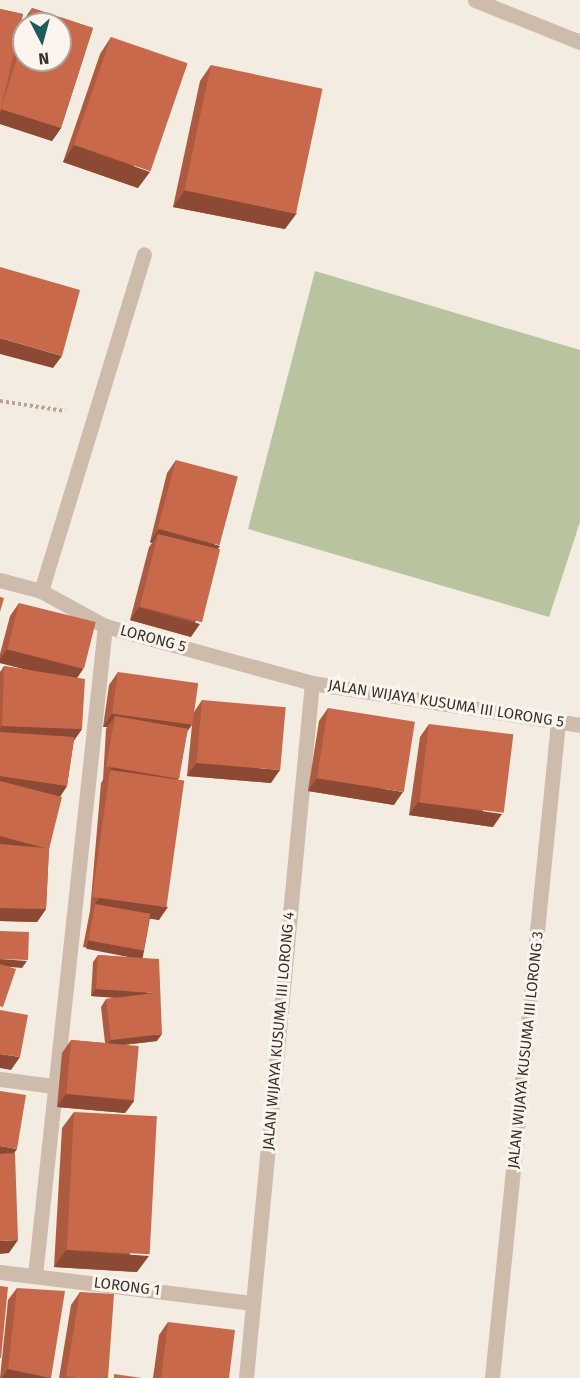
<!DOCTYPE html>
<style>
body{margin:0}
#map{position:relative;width:580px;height:1378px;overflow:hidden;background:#f4ebe1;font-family:"Fira Sans",sans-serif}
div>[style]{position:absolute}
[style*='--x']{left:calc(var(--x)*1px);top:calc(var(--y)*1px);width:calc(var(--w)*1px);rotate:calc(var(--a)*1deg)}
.green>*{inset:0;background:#b8c4a0}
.path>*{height:4px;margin-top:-2px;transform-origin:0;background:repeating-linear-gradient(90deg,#b9a596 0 3px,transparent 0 6px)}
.minor>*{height:15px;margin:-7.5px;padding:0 7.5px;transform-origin:7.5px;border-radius:7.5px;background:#cdbbac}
.tertiary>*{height:15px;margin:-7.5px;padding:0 7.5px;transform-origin:7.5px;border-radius:7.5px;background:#cdbbac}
.wall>*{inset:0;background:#ac5a40}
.shaded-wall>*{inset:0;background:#8c4a34;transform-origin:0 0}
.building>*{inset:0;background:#c8694b;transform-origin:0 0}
span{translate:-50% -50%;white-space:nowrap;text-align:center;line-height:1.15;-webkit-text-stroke:6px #fbf5ee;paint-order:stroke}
.street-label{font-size:15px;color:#3b302b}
.north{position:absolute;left:12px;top:12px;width:60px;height:60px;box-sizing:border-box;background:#fbf5ee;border:2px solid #aea6a0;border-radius:50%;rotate:174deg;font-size:16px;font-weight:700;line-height:24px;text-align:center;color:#3b302b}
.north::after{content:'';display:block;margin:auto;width:21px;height:27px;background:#1f5a5e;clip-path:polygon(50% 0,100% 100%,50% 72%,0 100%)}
</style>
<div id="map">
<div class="green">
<div style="clip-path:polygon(315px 271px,580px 350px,580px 522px,549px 617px,248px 529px)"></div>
</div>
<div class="path">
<div style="--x:0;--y:401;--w:66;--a:8.7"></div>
</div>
<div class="minor">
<div style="--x:0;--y:580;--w:42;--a:15"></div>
<div style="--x:41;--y:591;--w:73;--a:28.7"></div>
<div style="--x:105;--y:626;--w:215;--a:15.4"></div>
<div style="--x:312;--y:683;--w:271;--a:8.9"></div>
<div style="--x:41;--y:591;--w:352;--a:-73"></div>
<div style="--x:0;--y:1079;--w:53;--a:7.5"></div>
<div style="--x:0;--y:1272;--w:255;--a:7"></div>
<div style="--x:35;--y:1275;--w:653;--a:-83.84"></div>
<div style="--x:246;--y:1378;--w:698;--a:-84.58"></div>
<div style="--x:492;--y:1378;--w:659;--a:-84.25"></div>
</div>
<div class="tertiary">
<div style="--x:475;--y:0;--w:113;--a:21.8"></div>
</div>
<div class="wall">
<div style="clip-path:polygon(evenodd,32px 8px,93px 28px,61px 128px,52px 141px,0 124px,0 9px,23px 14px,15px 47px,23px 21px,32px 8px,24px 24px,60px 24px,60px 60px,24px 60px,24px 24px)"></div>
<div style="clip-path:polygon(111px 37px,138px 188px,63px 162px,100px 54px)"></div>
<div style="clip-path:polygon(211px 65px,285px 229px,173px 207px,200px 81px)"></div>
<div style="clip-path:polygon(176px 460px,217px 550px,191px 637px,130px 620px,149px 547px,152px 543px,150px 542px,167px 473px)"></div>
<div style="clip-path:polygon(19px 603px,83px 669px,77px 678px,82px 729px,74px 740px,67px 786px,60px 797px,49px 849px,46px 909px,37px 922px,0 921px,0 672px,4px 666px,32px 671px,0 663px,0 654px,10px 616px)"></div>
<div style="clip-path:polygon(118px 672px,194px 712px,202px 700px,271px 783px,187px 776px,192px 725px,187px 732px,178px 780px,159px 920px,150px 918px,144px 951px,139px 958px,157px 1041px,123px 1045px,134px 1101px,125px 1113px,57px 1107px,62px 1053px,71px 1040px,105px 1043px,101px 1007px,106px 999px,117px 998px,91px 996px,93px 962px,98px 955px,138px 958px,83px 947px,90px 911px,101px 783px,103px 780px,106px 729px,107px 727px,103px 727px,109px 685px)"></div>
<div style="clip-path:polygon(328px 708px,394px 805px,308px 791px,319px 721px)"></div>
<div style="clip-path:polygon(429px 724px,493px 827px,409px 815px,420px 737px)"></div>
<div style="clip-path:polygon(74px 1112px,137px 1272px,54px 1267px,62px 1128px)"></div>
<div style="clip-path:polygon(17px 1288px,51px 1378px,0 1378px,8px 1300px)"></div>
<div style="clip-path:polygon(80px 1292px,108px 1378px,59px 1378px,71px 1305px)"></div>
<div style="clip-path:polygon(168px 1322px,229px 1378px,153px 1378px,159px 1335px)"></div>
</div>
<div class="shaded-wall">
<div style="clip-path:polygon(0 109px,61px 128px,52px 141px,0 124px)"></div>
<div style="clip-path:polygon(74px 145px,150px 172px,138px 188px,63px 162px)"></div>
<div style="clip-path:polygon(185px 190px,297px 213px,285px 229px,173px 207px)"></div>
<div style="clip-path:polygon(0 338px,62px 356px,53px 368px,0 354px)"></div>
<div style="clip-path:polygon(159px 529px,220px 546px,211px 559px,158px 534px,152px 543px,150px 542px)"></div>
<div style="clip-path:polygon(139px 607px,200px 624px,191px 637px,130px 620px)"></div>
<div style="clip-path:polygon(7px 649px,83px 669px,74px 682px,0 663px,0 659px)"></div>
<div style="clip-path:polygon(112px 714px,192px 724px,183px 737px,115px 716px,107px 727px,103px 727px)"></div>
<div style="clip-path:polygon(2px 726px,82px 729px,73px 742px,0 733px,0 729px)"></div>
<div style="clip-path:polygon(196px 763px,280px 770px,271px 783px,187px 776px)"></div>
<div style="clip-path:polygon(112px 767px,180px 776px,171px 789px,110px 770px,103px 779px)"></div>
<div style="clip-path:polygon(0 776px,67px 786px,58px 799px,0 790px)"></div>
<div style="clip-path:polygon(317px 778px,403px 792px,394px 805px,308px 791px)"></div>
<div style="clip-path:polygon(418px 802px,502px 814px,493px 827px,409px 815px)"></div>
<div style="clip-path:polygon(0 836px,45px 848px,0 851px)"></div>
<div style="clip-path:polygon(99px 898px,168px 907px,159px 920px,94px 911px,95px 904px)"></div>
<div style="clip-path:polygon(0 908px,46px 909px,37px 922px,0 921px)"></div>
<div style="left:88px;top:940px;width:57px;height:9px;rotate:11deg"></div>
<div style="clip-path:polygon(0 959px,27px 961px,22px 968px,0 966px)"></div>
<div style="clip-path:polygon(96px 989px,154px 993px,149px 1000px,91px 996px)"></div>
<div style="clip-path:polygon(162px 1034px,157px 1041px,105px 1047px,111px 1040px)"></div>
<div style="clip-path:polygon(0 1054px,20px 1057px,11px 1070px,0 1068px)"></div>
<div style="clip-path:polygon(66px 1094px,134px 1101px,125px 1113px,57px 1107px)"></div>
<div style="clip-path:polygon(0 1146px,17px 1149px,8px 1162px,0 1160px)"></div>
<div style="clip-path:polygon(18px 1240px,9px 1253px,0 1254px,0 1241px)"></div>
<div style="clip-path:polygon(66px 1250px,149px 1256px,137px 1272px,54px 1267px)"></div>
<div style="clip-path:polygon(8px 1369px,51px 1378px,2px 1378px)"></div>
</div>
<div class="building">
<div style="clip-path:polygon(32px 8px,93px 28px,61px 128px,1px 109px,24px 35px,24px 60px,60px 60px,60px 24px,27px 24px)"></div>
<div style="clip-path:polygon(0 9px,23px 14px,0 113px)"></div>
<div style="left:111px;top:37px;width:81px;height:114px;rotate:19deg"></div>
<div style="left:211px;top:65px;width:114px;height:128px;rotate:12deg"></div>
<div style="clip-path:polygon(0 267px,80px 290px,62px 356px,0 338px)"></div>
<div style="left:176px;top:460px;width:64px;height:71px;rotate:15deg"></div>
<div style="left:158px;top:534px;width:64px;height:75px;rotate:14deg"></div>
<div style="clip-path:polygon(0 597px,4px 598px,0 612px)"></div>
<div style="left:19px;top:603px;width:79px;height:48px;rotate:14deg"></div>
<div style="clip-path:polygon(4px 666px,85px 679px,82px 729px,2px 726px)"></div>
<div style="left:118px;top:672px;width:81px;height:42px;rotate:8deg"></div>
<div style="left:202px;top:700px;width:84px;height:63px;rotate:5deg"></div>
<div style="left:328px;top:708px;width:88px;height:71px;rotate:9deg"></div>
<div style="left:115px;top:716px;width:74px;height:51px;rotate:10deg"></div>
<div style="left:429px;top:724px;width:85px;height:79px;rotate:7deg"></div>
<div style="clip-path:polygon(0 732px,74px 737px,67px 786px,0 776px)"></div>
<div style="left:110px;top:770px;width:75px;height:128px;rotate:8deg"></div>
<div style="clip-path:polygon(0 781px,62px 797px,49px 849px,46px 909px,0 908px,0 844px,45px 848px,0 836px)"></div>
<div style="left:95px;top:904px;width:56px;height:37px;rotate:10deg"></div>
<div style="left:0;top:931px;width:29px;height:28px;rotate:2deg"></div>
<div style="clip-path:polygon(98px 955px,159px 959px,162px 1034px,111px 1040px,106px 999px,154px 993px,96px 989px)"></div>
<div style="clip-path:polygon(0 964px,16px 969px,3px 1007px,0 1006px)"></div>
<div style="clip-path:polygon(0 1010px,28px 1015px,20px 1057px,0 1054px)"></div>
<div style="left:71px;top:1040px;width:68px;height:54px;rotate:5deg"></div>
<div style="clip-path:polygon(0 1091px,26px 1095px,17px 1149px,0 1146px)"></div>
<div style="left:74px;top:1112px;width:83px;height:138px;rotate:3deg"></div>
<div style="clip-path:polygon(15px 1153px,18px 1240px,0 1241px,0 1154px)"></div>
<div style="clip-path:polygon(0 1286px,8px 1287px,1px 1358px,0 1358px)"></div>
<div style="clip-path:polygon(17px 1288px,65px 1291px,51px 1378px,8px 1369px)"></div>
<div style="clip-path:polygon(80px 1292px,114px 1294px,108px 1378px,77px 1378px,66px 1376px)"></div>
<div style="clip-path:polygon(168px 1322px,235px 1330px,229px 1378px,161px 1378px)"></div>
<div style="clip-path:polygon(114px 1374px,142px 1378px,114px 1378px)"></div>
</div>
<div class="street-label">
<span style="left:153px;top:639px;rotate:15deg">LORONG 5</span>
<span style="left:446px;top:704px;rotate:9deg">JALAN WIJAYA KUSUMA III LORONG 5</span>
<span style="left:279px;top:1031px;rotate:-85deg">JALAN WIJAYA KUSUMA III LORONG 4</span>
<span style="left:526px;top:1050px;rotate:-84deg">JALAN WIJAYA KUSUMA III LORONG 3</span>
<span style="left:127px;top:1287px;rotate:7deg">LORONG 1</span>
</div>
<div class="north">N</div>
</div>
